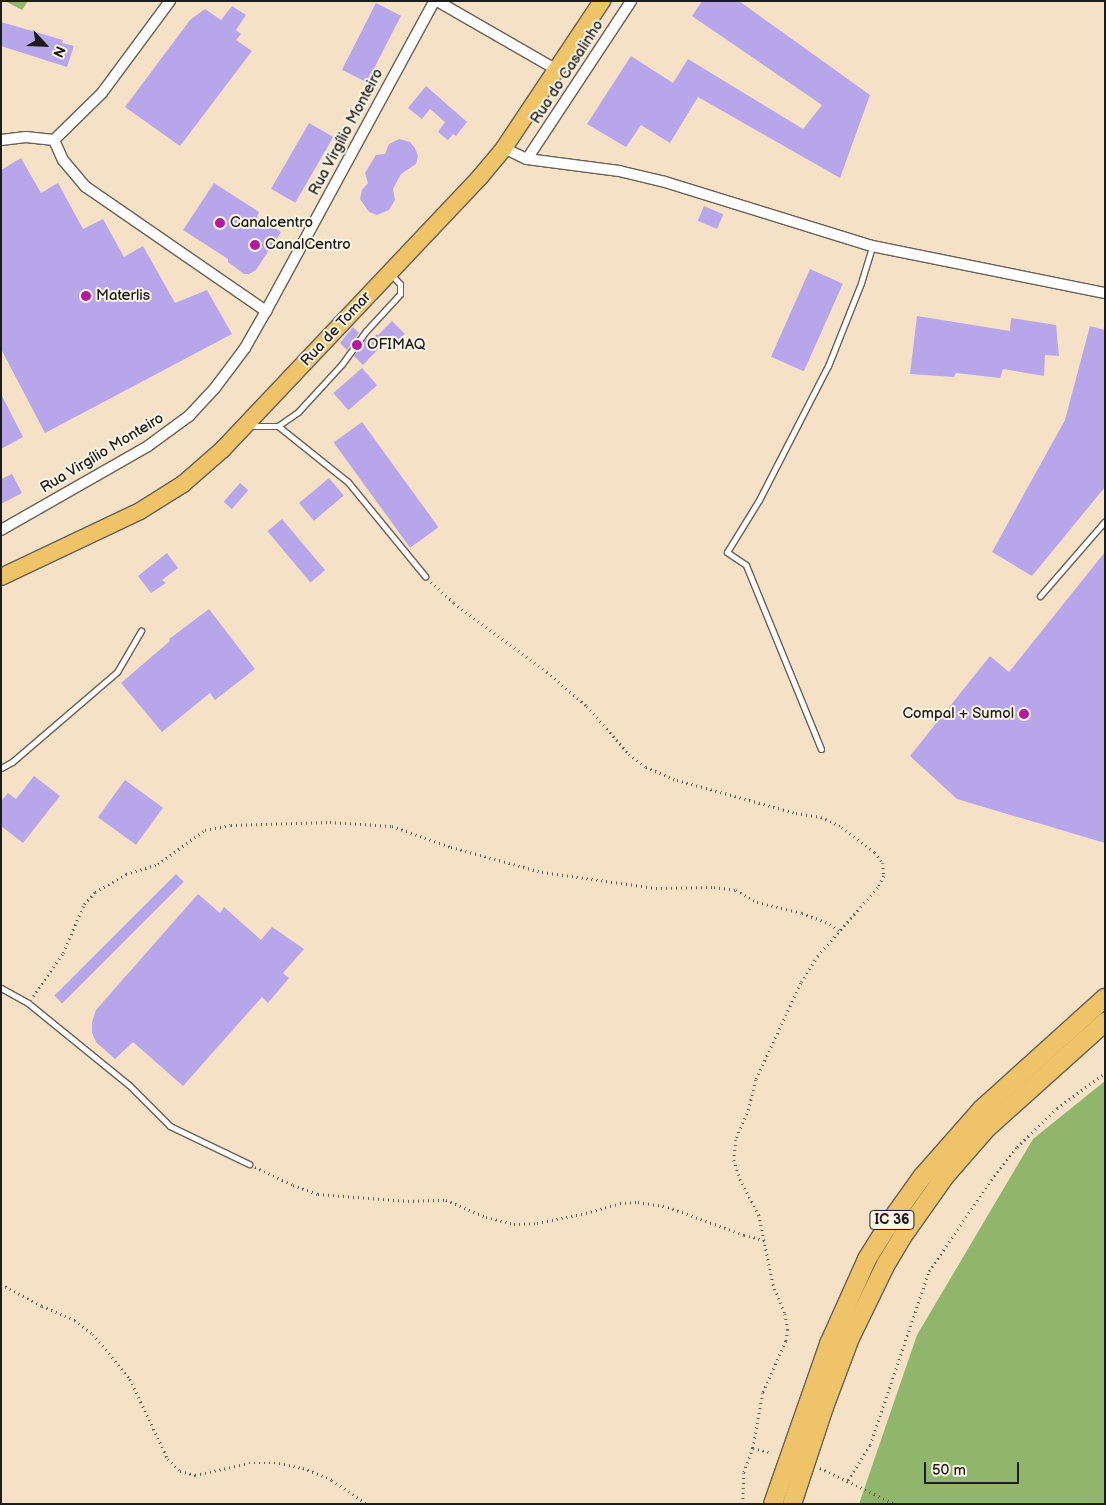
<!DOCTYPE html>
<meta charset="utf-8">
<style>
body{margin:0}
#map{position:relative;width:1106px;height:1505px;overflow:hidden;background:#f5e1c5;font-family:"Balsamiq Sans",sans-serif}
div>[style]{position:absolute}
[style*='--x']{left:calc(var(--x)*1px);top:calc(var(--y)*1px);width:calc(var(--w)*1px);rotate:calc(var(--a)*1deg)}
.forest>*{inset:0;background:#90b66b}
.building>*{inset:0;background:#b8a6eb;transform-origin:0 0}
.path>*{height:2.5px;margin-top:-1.25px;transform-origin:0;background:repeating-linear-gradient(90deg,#686157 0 1px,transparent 0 5px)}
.roads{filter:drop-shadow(1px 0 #686157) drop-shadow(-1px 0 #686157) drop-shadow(0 1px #686157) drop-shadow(0 -1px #686157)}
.service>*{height:5px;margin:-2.5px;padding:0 2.5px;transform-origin:2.5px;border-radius:2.5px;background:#fff}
.minor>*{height:10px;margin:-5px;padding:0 5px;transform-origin:5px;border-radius:5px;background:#fff}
.primary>*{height:16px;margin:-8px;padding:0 8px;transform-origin:8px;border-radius:8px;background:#efc469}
.trunk>*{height:18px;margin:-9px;padding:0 9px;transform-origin:9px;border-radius:9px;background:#efc469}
.dots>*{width:14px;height:14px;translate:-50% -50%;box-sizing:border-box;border:2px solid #fcf5e5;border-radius:50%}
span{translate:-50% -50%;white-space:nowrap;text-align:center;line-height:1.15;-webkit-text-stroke:4px #fcf5e5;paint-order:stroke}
.shield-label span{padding:1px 4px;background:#fcf5e5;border:1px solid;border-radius:4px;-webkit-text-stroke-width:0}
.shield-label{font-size:14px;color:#1c1c1c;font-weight:700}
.street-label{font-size:15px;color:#1c1c1c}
.poi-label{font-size:15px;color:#1c1c1c}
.left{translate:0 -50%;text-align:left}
.right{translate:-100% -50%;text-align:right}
.frame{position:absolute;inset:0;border:2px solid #1c1c1c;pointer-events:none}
.north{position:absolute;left:20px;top:20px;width:50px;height:50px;-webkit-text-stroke:4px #fcf5e5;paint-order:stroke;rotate:115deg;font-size:14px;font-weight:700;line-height:20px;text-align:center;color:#1c1c1c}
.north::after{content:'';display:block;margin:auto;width:18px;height:22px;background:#1c1c1c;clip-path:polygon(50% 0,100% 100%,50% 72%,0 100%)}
.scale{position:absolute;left:924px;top:1462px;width:95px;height:22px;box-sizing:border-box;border:2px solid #1c1c1c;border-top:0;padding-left:6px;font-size:15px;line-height:18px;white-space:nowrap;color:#1c1c1c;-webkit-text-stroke:4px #fcf5e5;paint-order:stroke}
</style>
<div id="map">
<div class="forest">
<div style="clip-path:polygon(5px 1px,28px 1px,22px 10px)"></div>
<div style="clip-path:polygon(1105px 1081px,1105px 1504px,859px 1504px,917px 1335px,1033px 1139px)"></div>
</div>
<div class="building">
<div style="clip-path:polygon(702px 1px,739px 1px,870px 95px,840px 178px,698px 97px,670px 143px,641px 125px,626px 147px,587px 124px,631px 56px,673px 83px,688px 59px,803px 129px,822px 105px,692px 16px)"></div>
<div style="left:376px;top:3px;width:28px;height:75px;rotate:27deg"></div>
<div style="clip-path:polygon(232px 6px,246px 15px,236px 30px,241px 34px,236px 40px,252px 51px,180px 146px,125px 107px,190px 20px,205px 9px,221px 20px)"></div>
<div style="clip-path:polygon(1px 22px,63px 40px,62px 43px,74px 46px,67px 67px,1px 46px)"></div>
<div style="clip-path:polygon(426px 86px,467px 122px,456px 136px,453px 134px,448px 140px,438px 132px,445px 122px,430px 109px,422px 119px,408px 108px)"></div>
<div style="left:309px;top:123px;width:28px;height:76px;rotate:30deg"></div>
<div style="clip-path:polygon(399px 139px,410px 142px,415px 148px,418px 156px,416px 164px,401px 174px,393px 189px,395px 200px,389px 210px,377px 215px,369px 212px,360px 199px,362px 190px,368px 183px,365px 173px,376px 155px,385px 154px,389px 144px)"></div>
<div style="clip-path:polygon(21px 158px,41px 193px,58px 183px,83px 229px,103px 219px,124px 257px,143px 246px,175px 303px,207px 290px,232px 334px,45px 433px,1px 349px,1px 170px)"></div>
<div style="clip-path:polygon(214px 183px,259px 212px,257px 217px,281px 232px,256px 270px,249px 274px,244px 274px,228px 262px,228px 259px,183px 230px)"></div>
<div style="left:704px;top:206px;width:21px;height:16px;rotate:23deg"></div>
<div style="left:810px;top:269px;width:36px;height:96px;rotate:24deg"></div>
<div style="clip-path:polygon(917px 316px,1010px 331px,1011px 318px,1056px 325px,1059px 356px,1045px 355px,1044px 376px,1003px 369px,1000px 378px,956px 373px,954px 377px,910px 374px)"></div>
<div style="left:392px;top:321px;width:18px;height:20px;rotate:45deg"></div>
<div style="clip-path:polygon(1090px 326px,1105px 330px,1105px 487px,1032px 576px,992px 552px,1065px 420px)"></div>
<div style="clip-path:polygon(353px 327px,359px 333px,347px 350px,340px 343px)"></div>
<div style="clip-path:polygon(377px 334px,385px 342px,363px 365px,354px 356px,366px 339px,370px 342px)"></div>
<div style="left:362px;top:368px;width:23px;height:38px;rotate:49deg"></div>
<div style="clip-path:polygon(1px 394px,23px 437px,1px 449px)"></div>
<div style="left:362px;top:422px;width:130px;height:35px;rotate:54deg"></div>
<div style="clip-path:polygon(12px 474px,22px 493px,1px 504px,1px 479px)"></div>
<div style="left:329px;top:478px;width:23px;height:39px;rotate:50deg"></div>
<div style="left:240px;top:483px;width:11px;height:25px;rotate:41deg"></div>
<div style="left:282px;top:519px;width:67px;height:19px;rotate:50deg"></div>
<div style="clip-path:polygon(1105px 552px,1105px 843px,957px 799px,910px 756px,990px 656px,1009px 672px)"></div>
<div style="clip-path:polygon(167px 553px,178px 568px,162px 580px,166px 583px,151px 593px,138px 576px)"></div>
<div style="clip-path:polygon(209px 609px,255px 669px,215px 700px,210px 693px,162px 732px,121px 683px,170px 641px,169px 639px)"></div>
<div style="clip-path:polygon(34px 776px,60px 796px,23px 843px,1px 826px,1px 801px,8px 793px,16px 799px)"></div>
<div style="left:125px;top:780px;width:47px;height:46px;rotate:36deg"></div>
<div style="left:176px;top:874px;width:11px;height:172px;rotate:45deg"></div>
<div style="clip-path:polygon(198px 894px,220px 913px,224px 907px,261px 940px,272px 927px,304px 949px,283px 973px,289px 978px,268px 1003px,262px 997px,183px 1086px,133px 1042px,115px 1059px,96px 1042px,92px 1033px,92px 1022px,96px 1010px)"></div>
</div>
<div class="path">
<div style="--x:431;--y:582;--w:31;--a:42"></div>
<div style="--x:454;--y:603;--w:116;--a:36.6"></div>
<div style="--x:547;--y:672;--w:52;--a:40.4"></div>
<div style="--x:587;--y:706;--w:64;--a:48.8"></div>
<div style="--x:629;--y:754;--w:21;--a:37"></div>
<div style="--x:646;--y:767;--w:34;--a:23"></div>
<div style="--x:677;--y:780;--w:123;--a:15.5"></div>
<div style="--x:796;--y:813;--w:25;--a:9"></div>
<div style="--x:821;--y:817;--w:23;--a:25"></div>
<div style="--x:842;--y:827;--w:41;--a:37.1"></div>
<div style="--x:875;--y:852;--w:14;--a:54"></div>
<div style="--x:883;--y:863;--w:13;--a:86"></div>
<div style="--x:884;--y:876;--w:13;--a:117"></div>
<div style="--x:878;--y:888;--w:91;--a:131.4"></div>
<div style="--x:818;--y:956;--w:32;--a:122"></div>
<div style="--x:801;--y:983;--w:107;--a:114.9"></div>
<div style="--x:756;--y:1080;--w:30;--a:104"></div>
<div style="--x:749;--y:1109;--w:34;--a:113"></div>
<div style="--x:736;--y:1140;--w:20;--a:96"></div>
<div style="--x:734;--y:1160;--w:20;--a:72"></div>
<div style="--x:740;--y:1179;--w:41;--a:62.2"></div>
<div style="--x:759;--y:1215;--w:70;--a:78.5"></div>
<div style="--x:773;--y:1284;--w:32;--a:68"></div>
<div style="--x:785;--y:1314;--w:16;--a:79"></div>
<div style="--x:788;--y:1330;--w:11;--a:100"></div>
<div style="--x:786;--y:1341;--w:57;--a:113.9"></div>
<div style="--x:763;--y:1393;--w:56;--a:100.3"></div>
<div style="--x:753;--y:1448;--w:27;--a:110"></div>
<div style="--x:744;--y:1473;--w:31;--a:92"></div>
<div style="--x:33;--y:996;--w:52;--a:-55.1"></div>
<div style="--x:63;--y:953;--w:53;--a:-66.8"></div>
<div style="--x:84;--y:904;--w:16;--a:-47"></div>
<div style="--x:95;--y:892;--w:36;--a:-30"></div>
<div style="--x:126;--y:874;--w:34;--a:-17"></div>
<div style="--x:158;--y:864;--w:58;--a:-35.9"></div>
<div style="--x:205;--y:830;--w:26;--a:-11"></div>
<div style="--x:231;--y:825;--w:99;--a:-1.7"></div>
<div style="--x:330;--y:822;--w:62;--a:3.7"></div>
<div style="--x:392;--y:826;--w:63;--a:19.6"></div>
<div style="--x:451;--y:847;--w:94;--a:15.4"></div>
<div style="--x:542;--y:872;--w:115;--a:8"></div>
<div style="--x:656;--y:888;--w:58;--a:-1"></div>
<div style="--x:714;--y:887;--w:22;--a:8"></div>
<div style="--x:736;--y:890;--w:24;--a:30"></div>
<div style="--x:757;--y:902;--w:46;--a:13.7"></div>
<div style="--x:802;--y:913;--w:30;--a:21"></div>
<div style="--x:830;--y:924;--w:12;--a:35"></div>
<div style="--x:255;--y:1167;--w:42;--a:25.3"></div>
<div style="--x:293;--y:1185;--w:27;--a:20"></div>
<div style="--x:318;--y:1194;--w:90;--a:4.4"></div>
<div style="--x:408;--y:1201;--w:38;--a:-2"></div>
<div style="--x:446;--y:1200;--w:43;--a:23"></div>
<div style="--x:486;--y:1217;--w:29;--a:14"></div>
<div style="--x:514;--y:1224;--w:23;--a:-2"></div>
<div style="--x:537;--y:1223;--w:50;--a:-11.5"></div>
<div style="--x:586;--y:1213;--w:35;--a:-16"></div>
<div style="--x:620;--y:1203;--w:18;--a:-3"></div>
<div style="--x:638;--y:1202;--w:30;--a:9"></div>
<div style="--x:668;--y:1207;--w:81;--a:20.2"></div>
<div style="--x:744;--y:1235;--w:21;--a:14"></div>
<div style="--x:1;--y:1284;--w:47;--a:28.2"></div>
<div style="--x:42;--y:1306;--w:36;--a:23"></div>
<div style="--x:75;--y:1320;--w:23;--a:38"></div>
<div style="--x:93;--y:1334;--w:58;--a:50.6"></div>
<div style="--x:130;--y:1379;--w:89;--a:64.6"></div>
<div style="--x:168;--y:1459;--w:17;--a:45"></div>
<div style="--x:180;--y:1471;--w:16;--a:15"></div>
<div style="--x:195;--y:1475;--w:55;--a:-12.5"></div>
<div style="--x:249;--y:1463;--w:30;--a:0"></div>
<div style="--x:279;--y:1463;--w:25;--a:12"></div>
<div style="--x:303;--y:1468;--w:31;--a:22"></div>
<div style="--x:332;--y:1480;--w:42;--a:34.4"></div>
<div style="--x:753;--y:1448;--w:16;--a:14"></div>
<div style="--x:820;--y:1468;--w:83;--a:25.6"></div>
<div style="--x:848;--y:1480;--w:41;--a:-57.8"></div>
<div style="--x:870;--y:1445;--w:184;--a:-71.3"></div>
<div style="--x:929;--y:1271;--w:110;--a:-55.7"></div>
<div style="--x:991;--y:1180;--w:42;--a:-51.8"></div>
<div style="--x:1017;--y:1147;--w:56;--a:-44.3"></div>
<div style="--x:1057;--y:1108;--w:59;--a:-36.1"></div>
</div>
<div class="roads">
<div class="service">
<div style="--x:249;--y:426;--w:29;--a:0"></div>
<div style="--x:278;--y:426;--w:24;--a:-35"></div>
<div style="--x:298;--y:412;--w:65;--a:-47.5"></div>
<div style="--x:342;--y:364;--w:41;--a:-54"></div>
<div style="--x:366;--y:331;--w:50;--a:-47.4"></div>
<div style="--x:400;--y:294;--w:10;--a:-90"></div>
<div style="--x:400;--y:284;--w:12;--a:-132"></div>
<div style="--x:278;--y:426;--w:90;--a:38.7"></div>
<div style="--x:348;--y:482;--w:122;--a:50.7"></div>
<div style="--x:1040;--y:596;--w:99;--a:-49.1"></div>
<div style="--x:821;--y:749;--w:199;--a:-112.2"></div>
<div style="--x:746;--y:565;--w:23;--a:-146"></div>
<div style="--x:727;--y:552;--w:61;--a:-58.4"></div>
<div style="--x:759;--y:500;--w:151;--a:-62.8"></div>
<div style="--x:828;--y:366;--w:89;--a:-68.3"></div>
<div style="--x:861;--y:283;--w:39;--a:-73"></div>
<div style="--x:1;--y:768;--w:13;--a:-29"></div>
<div style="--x:12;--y:762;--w:138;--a:-40.6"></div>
<div style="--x:117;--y:672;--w:48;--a:-59.7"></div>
<div style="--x:1;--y:988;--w:31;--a:29"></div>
<div style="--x:28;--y:1003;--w:130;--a:39.1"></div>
<div style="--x:129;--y:1085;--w:58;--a:45"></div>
<div style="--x:170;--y:1126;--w:88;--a:25.7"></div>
</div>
<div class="minor">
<div style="--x:170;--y:1;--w:114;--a:126.5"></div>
<div style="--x:102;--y:93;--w:67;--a:135.6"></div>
<div style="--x:54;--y:140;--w:22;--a:66"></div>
<div style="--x:63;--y:160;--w:35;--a:50"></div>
<div style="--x:86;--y:187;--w:219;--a:34.6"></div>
<div style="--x:437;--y:1;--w:138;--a:29.9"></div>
<div style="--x:1;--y:140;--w:25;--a:-7"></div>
<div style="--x:26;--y:137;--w:28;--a:6"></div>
<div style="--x:504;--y:148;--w:25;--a:26"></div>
<div style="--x:527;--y:159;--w:93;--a:7.4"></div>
<div style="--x:619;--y:171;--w:47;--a:13.4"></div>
<div style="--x:665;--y:182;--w:217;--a:17.2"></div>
<div style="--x:872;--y:246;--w:238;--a:11.4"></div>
<div style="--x:527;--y:159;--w:189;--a:-56.6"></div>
<div style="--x:1;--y:530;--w:169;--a:-29.7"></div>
<div style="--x:148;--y:446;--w:51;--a:-36.2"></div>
<div style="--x:189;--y:416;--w:38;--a:-47"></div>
<div style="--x:215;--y:388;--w:50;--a:-53.1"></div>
<div style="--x:245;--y:348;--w:43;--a:-60.4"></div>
<div style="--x:266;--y:311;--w:353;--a:-61.5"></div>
</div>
<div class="primary">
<div style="--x:1;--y:577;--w:154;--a:-25.4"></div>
<div style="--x:140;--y:511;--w:51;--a:-32.1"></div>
<div style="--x:183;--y:484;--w:52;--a:-41.1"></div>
<div style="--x:222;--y:450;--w:376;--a:-46.6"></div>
<div style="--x:480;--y:177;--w:38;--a:-50"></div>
<div style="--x:504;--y:148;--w:177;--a:-56.3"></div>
</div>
<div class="trunk">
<div style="--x:773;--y:1504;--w:170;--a:-70.7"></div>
<div style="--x:829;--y:1344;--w:93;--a:-65.9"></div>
<div style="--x:867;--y:1259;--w:47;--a:-58"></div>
<div style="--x:892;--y:1219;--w:52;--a:-54.5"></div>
<div style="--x:922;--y:1177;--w:91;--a:-48.6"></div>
<div style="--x:982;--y:1109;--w:166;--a:-42.1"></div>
<div style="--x:792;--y:1504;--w:102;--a:-71.7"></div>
<div style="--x:824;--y:1407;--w:74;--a:-69.4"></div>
<div style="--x:850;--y:1338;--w:82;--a:-64.1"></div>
<div style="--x:886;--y:1264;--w:31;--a:-59"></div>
<div style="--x:902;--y:1237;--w:75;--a:-54.8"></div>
<div style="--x:945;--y:1176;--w:64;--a:-48.8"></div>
<div style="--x:987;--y:1128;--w:159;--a:-41.9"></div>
</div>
</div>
<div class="dots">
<div style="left:220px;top:223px;background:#b5179e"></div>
<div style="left:255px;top:245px;background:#b5179e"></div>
<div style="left:86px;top:296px;background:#b5179e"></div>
<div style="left:357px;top:345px;background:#b5179e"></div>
<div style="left:1024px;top:714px;background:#b5179e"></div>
</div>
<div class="shield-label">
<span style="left:892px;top:1220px">IC 36</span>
</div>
<div class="street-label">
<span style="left:567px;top:72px;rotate:-57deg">Rua do Casalinho</span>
<span style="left:346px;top:132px;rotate:-62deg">Rua Virgílio Monteiro</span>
<span style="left:336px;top:329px;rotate:-47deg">Rua de Tomar</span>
<span style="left:102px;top:453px;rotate:-31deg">Rua Virgílio Monteiro</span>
</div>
<div class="poi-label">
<span class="left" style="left:230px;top:223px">Canalcentro</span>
<span class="left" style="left:265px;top:245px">CanalCentro</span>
<span class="left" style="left:96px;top:296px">Materlis</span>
<span class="left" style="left:367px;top:345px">OFIMAQ</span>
<span class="right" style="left:1014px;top:714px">Compal + Sumol</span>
</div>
<div class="frame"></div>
<div class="north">N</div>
<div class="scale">50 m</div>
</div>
